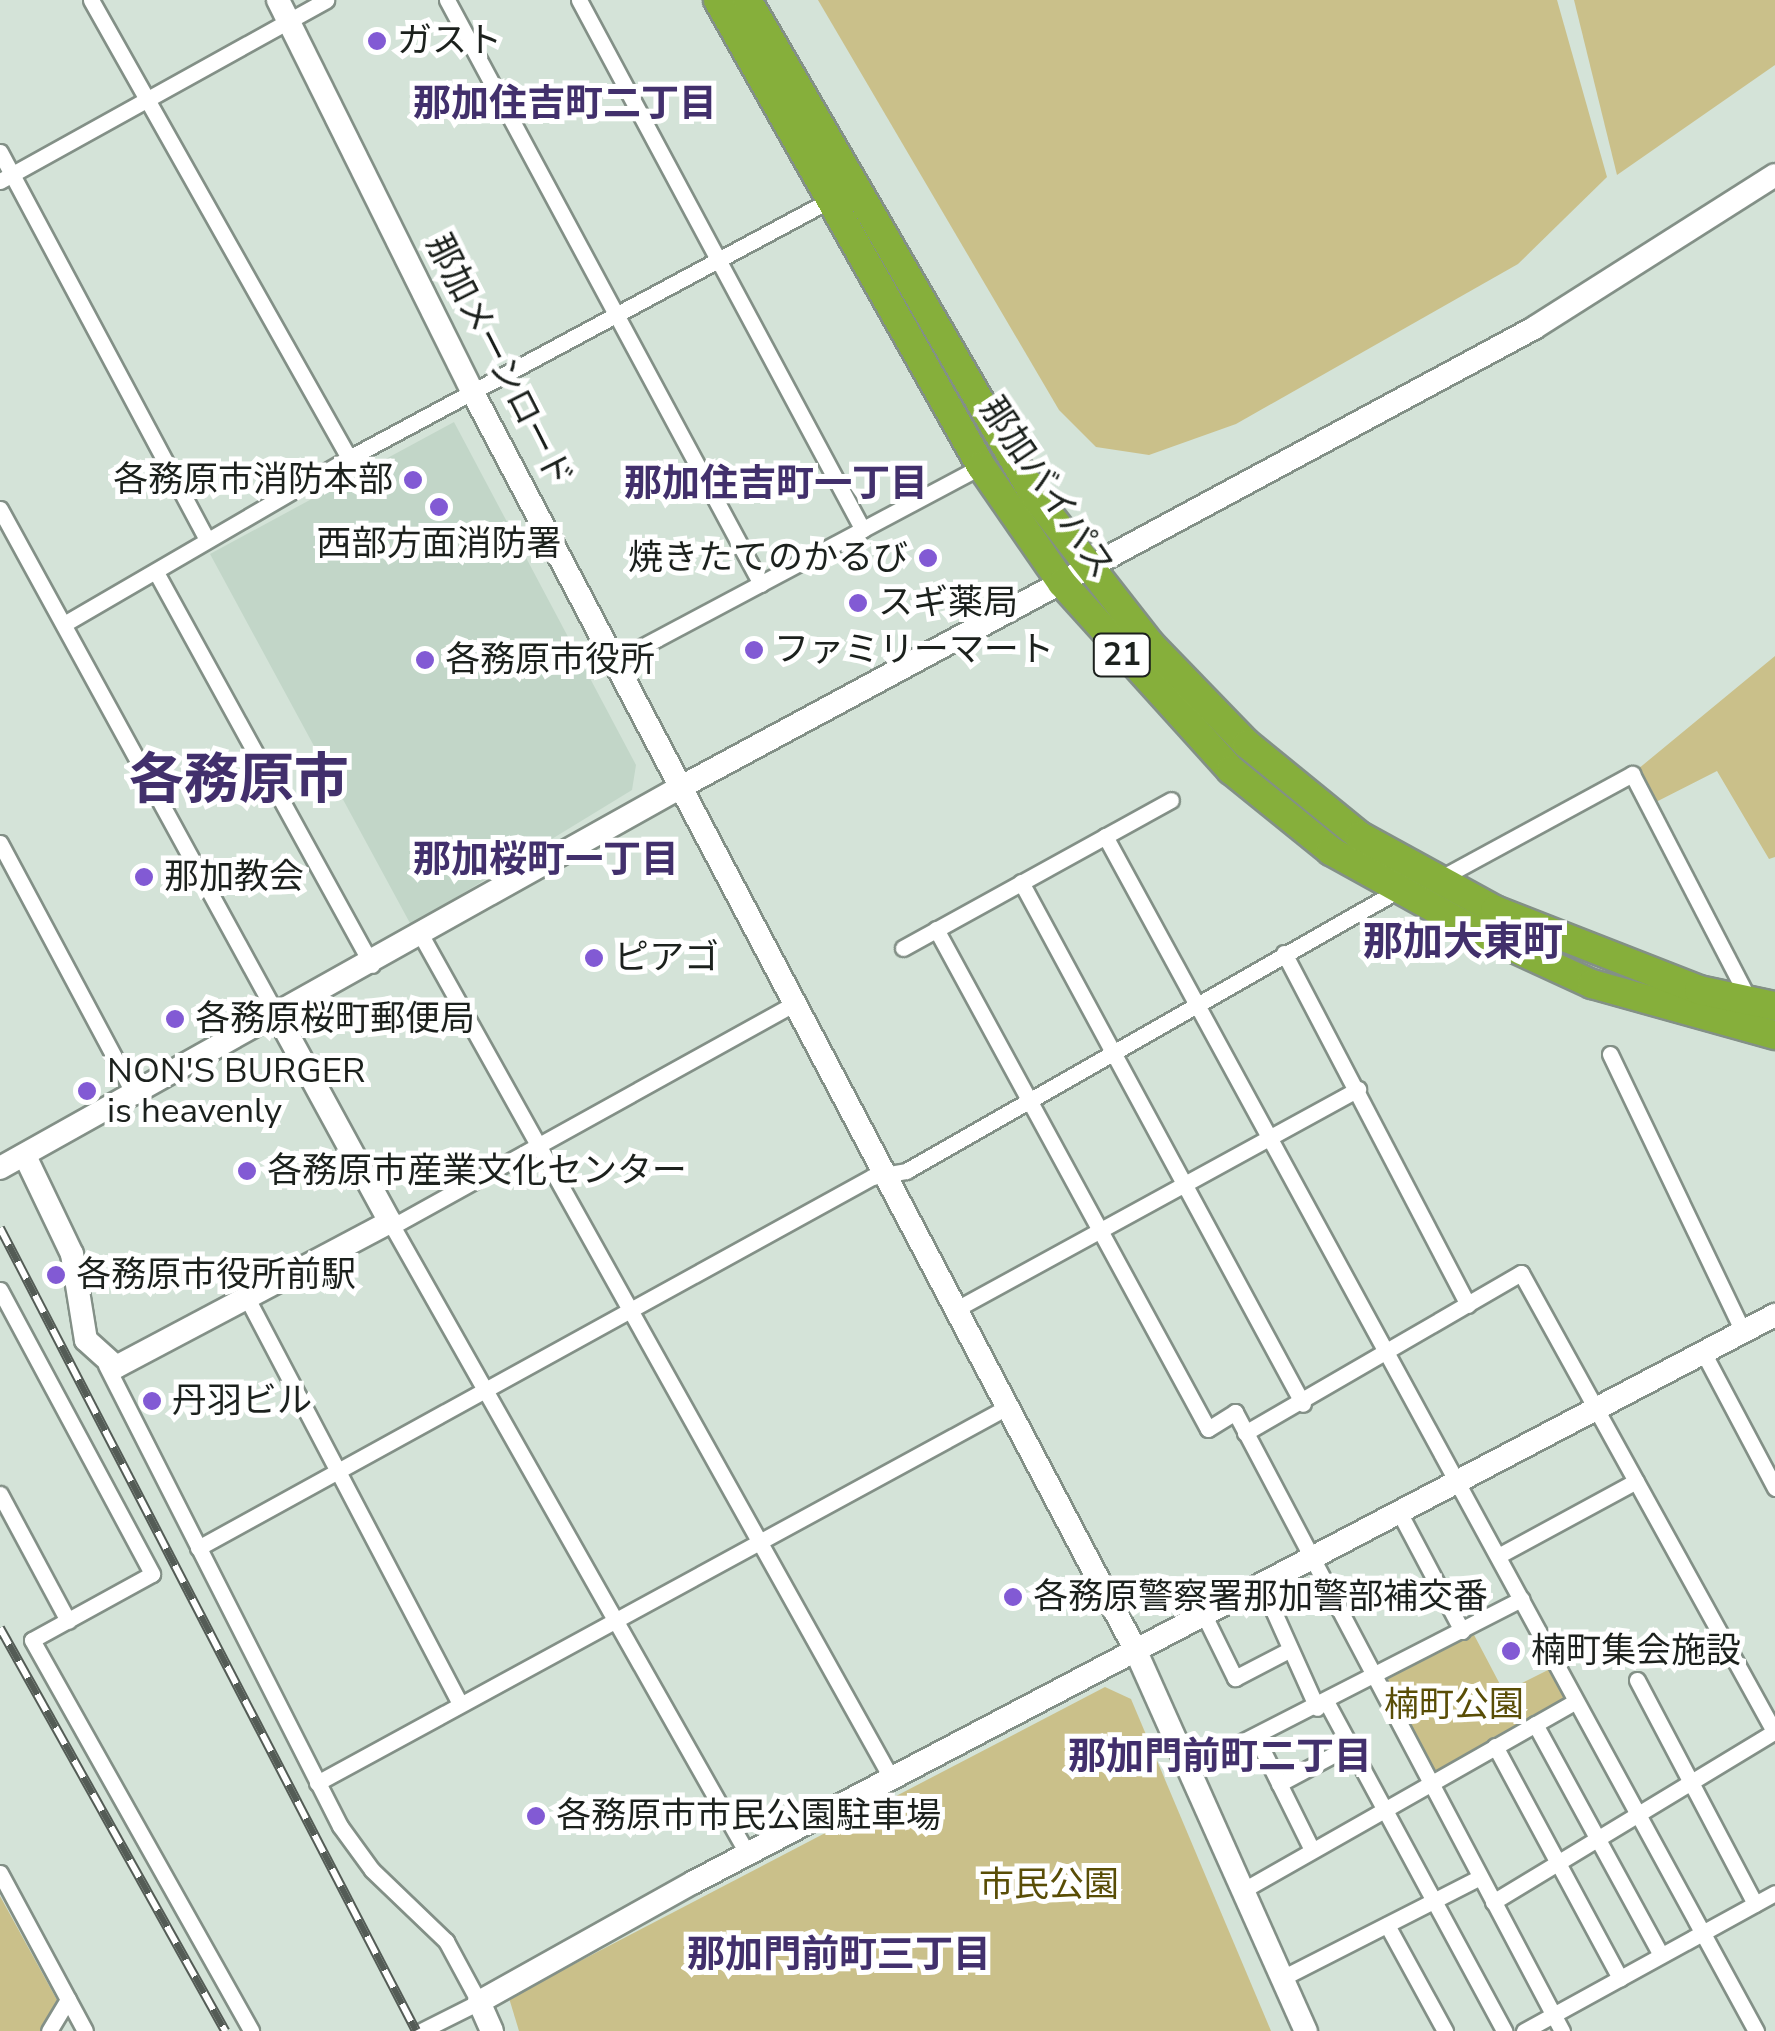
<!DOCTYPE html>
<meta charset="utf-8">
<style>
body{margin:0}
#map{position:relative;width:1775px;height:2031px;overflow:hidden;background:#d4e3d8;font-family:"Nunito Sans","Noto Sans JP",sans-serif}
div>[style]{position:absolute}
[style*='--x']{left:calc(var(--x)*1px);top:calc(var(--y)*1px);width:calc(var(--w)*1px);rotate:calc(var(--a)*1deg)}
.built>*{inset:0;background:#c2d6c8}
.green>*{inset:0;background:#cac08a}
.roads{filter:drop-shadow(2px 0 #839087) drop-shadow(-2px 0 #839087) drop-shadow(0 2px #839087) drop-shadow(0 -2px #839087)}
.street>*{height:15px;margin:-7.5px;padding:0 7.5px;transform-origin:7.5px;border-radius:7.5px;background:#fff}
.secondary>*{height:22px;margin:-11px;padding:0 11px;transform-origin:11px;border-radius:11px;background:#fff}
.highway>*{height:28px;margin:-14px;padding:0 14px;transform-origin:14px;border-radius:14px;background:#86af3b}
.rail>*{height:10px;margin-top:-5px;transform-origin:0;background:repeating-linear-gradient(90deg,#fff 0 19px,#545c56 0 38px);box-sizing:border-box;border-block:2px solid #545c56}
.dots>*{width:28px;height:28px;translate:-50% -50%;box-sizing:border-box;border:5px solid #fff;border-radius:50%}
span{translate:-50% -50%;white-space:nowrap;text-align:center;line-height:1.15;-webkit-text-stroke:10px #fff;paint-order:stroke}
.shield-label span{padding:2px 8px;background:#fff;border:2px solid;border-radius:8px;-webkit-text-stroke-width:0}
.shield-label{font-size:32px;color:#1c211d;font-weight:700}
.poi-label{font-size:35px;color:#1c211d}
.left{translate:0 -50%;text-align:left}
.right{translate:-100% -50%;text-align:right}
.street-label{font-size:35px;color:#1c211d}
.park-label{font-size:35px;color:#594d06}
.neighbourhood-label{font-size:38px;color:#42306c;font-weight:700}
.quarter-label{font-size:40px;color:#42306c;font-weight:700}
.town-label{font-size:55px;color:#42306c;font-weight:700}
</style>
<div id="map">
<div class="built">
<div style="clip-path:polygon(454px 422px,636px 765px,632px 790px,411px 925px,210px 554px)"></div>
</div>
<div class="green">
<div style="clip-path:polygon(818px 0,1557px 0,1607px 177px,1518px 264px,1236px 424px,1149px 455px,1096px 447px,1059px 410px)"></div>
<div style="clip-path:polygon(1574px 0,1775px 0,1775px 65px,1617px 175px)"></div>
<div style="clip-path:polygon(1775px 656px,1775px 857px,1769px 859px,1717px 771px,1652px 804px,1632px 774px)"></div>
<div style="clip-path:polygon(1472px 1631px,1504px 1692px,1552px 1668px,1569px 1701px,1434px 1775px,1383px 1679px)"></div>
<div style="clip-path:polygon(1105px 1687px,1131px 1699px,1271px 2031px,519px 2031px,509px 1998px)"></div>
<div style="clip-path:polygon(0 1896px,57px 2000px,40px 2031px,0 2031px)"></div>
</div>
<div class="roads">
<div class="street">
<div style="--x:91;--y:0;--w:526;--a:60.61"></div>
<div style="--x:447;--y:0;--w:663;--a:61.73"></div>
<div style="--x:579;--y:0;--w:601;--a:61.82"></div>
<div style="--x:0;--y:152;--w:437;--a:61.9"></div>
<div style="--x:0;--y:181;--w:373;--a:-29"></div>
<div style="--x:0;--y:509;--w:579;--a:61.31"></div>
<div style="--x:157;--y:574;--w:446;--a:61.2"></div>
<div style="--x:64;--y:624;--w:330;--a:-30.2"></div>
<div style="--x:349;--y:458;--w:546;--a:-28.21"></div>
<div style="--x:615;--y:661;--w:415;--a:-28"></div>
<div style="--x:1105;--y:836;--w:1361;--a:61.42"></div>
<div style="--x:0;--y:843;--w:287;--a:61.9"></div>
<div style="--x:1439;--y:879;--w:220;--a:-28.5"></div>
<div style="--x:1632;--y:774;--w:254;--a:62.6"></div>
<div style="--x:1021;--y:882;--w:593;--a:61.62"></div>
<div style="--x:936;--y:929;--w:569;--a:61.45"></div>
<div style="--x:1208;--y:1429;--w:32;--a:-32"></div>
<div style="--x:1235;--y:1412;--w:700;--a:62.15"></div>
<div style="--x:422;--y:937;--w:958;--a:60.84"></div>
<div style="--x:903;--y:948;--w:306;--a:-28.9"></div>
<div style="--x:1284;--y:953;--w:397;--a:62.4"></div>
<div style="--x:1610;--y:1054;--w:308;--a:64.4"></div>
<div style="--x:390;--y:1222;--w:725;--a:60.5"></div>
<div style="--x:393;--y:1226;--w:461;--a:-29"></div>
<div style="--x:0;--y:1290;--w:322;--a:61.8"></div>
<div style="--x:152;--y:1574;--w:137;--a:151.2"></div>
<div style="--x:32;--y:1640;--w:448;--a:60.7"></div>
<div style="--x:248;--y:1300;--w:455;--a:62.3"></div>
<div style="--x:960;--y:1307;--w:454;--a:-28.7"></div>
<div style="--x:1703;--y:1352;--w:154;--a:62.1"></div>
<div style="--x:106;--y:1365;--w:517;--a:63.09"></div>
<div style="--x:340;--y:1826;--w:54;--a:54"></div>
<div style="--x:372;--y:1870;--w:103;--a:43.8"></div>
<div style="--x:446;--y:1941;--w:69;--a:61.6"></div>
<div style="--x:479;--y:2002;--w:65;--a:153.4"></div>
<div style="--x:1245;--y:1433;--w:319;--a:-30.1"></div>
<div style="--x:1521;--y:1273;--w:525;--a:61.09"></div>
<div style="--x:0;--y:1494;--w:144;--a:61.8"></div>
<div style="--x:1398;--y:1510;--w:137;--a:62.1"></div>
<div style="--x:198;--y:1548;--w:769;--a:-28.83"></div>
<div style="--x:872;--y:1177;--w:35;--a:-10"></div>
<div style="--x:906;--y:1171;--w:571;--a:-29.71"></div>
<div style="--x:1498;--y:1556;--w:157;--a:-28.5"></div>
<div style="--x:1260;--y:1581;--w:139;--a:65.8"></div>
<div style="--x:1202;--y:1611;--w:75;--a:63.8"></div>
<div style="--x:1235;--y:1678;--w:61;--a:-27.4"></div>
<div style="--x:1637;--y:1680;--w:253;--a:62.2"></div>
<div style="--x:1327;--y:1703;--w:373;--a:61.6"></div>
<div style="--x:1535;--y:1724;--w:263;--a:61.4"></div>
<div style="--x:1256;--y:1737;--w:126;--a:63.6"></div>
<div style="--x:1495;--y:1746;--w:264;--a:61.7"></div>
<div style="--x:1193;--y:1767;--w:369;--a:-27.1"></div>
<div style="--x:317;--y:1783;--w:788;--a:-28.58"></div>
<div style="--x:1279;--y:1784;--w:81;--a:-28.2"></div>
<div style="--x:0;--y:1873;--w:179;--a:61.7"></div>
<div style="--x:1247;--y:1888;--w:378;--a:-29.6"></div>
<div style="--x:1493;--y:1902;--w:328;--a:-31.2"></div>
<div style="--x:1387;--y:1925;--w:121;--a:61.3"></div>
<div style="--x:1284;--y:1977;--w:220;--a:-27"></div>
<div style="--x:49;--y:2031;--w:37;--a:-59"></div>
<div style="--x:1524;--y:2031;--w:286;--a:-28.8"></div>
</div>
<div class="secondary">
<div style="--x:278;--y:0;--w:436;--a:63.6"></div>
<div style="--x:472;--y:391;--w:1420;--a:62.21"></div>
<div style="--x:1134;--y:1647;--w:421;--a:65.9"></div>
<div style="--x:25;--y:1156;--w:109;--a:64.4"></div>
<div style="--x:72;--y:1254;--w:87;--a:80.8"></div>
<div style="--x:86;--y:1340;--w:40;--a:42"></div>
<div style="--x:116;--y:1367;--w:310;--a:-27.9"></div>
<div style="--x:390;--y:1222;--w:234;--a:-118.6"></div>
<div style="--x:0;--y:1168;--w:780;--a:-29.23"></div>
<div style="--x:681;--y:787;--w:969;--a:-28.28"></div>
<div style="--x:1534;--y:328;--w:285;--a:-32.4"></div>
<div style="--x:492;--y:2031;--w:32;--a:-114"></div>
<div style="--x:479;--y:2002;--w:246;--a:-29.2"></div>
<div style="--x:694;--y:1882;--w:1221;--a:-27.68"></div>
</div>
<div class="highway">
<div style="--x:718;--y:0;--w:535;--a:60.56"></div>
<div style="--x:981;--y:466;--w:142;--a:55.3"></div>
<div style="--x:1062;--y:583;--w:252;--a:47.9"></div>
<div style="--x:1231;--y:770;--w:129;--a:39"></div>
<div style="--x:1331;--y:851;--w:159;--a:29"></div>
<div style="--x:1470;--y:928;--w:134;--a:24.7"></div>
<div style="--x:1592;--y:984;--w:190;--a:15.6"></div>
<div style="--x:747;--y:0;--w:576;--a:59.87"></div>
<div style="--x:1036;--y:498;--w:187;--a:52"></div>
<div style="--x:1151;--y:645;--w:138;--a:45.9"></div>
<div style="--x:1247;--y:744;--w:146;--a:39.2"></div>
<div style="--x:1360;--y:836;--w:154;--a:28.7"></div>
<div style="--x:1495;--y:910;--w:219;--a:21.4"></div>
<div style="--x:1699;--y:990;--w:78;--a:11.9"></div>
</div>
</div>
<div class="rail">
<div style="--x:0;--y:1228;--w:904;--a:62.61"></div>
<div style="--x:0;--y:1628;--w:462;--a:60.8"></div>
</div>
<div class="dots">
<div style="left:377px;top:41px;background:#825ad4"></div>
<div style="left:413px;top:480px;background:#825ad4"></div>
<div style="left:439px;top:507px;background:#825ad4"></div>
<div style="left:928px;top:558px;background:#825ad4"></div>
<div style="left:858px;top:603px;background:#825ad4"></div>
<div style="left:754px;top:650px;background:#825ad4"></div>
<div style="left:425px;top:660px;background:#825ad4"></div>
<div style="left:144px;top:877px;background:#825ad4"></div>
<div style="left:594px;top:958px;background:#825ad4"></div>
<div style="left:175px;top:1019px;background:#825ad4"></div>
<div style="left:87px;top:1091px;background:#825ad4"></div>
<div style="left:247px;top:1171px;background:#825ad4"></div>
<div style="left:56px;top:1275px;background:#825ad4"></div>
<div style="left:152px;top:1401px;background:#825ad4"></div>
<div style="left:1013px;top:1597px;background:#825ad4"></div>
<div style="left:1511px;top:1651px;background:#825ad4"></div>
<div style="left:536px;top:1816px;background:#825ad4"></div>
</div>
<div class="shield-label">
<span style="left:1122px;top:655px">21</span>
</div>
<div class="poi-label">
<span class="left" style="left:397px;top:41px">ガスト</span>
<span class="right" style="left:393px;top:480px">各務原市消防本部</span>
<span style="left:439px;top:544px">西部方面消防署</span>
<span class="right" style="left:908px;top:558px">焼きたてのかるび</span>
<span class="left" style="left:878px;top:603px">スギ薬局</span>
<span class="left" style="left:774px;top:650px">ファミリーマート</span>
<span class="left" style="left:445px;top:660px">各務原市役所</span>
<span class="left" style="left:164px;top:877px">那加教会</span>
<span class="left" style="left:614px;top:958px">ピアゴ</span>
<span class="left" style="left:195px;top:1019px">各務原桜町郵便局</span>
<span class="left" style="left:107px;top:1091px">NON'S BURGER<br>is heavenly</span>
<span class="left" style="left:267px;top:1171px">各務原市産業文化センター</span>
<span class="left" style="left:76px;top:1275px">各務原市役所前駅</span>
<span class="left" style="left:172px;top:1401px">丹羽ビル</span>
<span class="left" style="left:1033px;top:1597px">各務原警察署那加警部補交番</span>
<span class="left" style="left:1531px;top:1651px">楠町集会施設</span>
<span class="left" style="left:556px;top:1816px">各務原市市民公園駐車場</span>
</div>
<div class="street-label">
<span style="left:499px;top:361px;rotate:63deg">那加メーンロード</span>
<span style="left:1047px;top:488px;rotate:56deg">那加バイパス</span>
</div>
<div class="park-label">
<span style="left:1454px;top:1705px">楠町公園</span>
<span style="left:1049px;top:1885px">市民公園</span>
</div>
<div class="neighbourhood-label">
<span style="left:565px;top:104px">那加住吉町二丁目</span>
<span style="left:776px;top:484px">那加住吉町一丁目</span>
<span style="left:546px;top:860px">那加桜町一丁目</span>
<span style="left:1220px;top:1757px">那加門前町二丁目</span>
<span style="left:839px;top:1955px">那加門前町三丁目</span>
</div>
<div class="quarter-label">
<span style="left:1463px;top:942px">那加大東町</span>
</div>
<div class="town-label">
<span style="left:239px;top:780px">各務原市</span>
</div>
</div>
